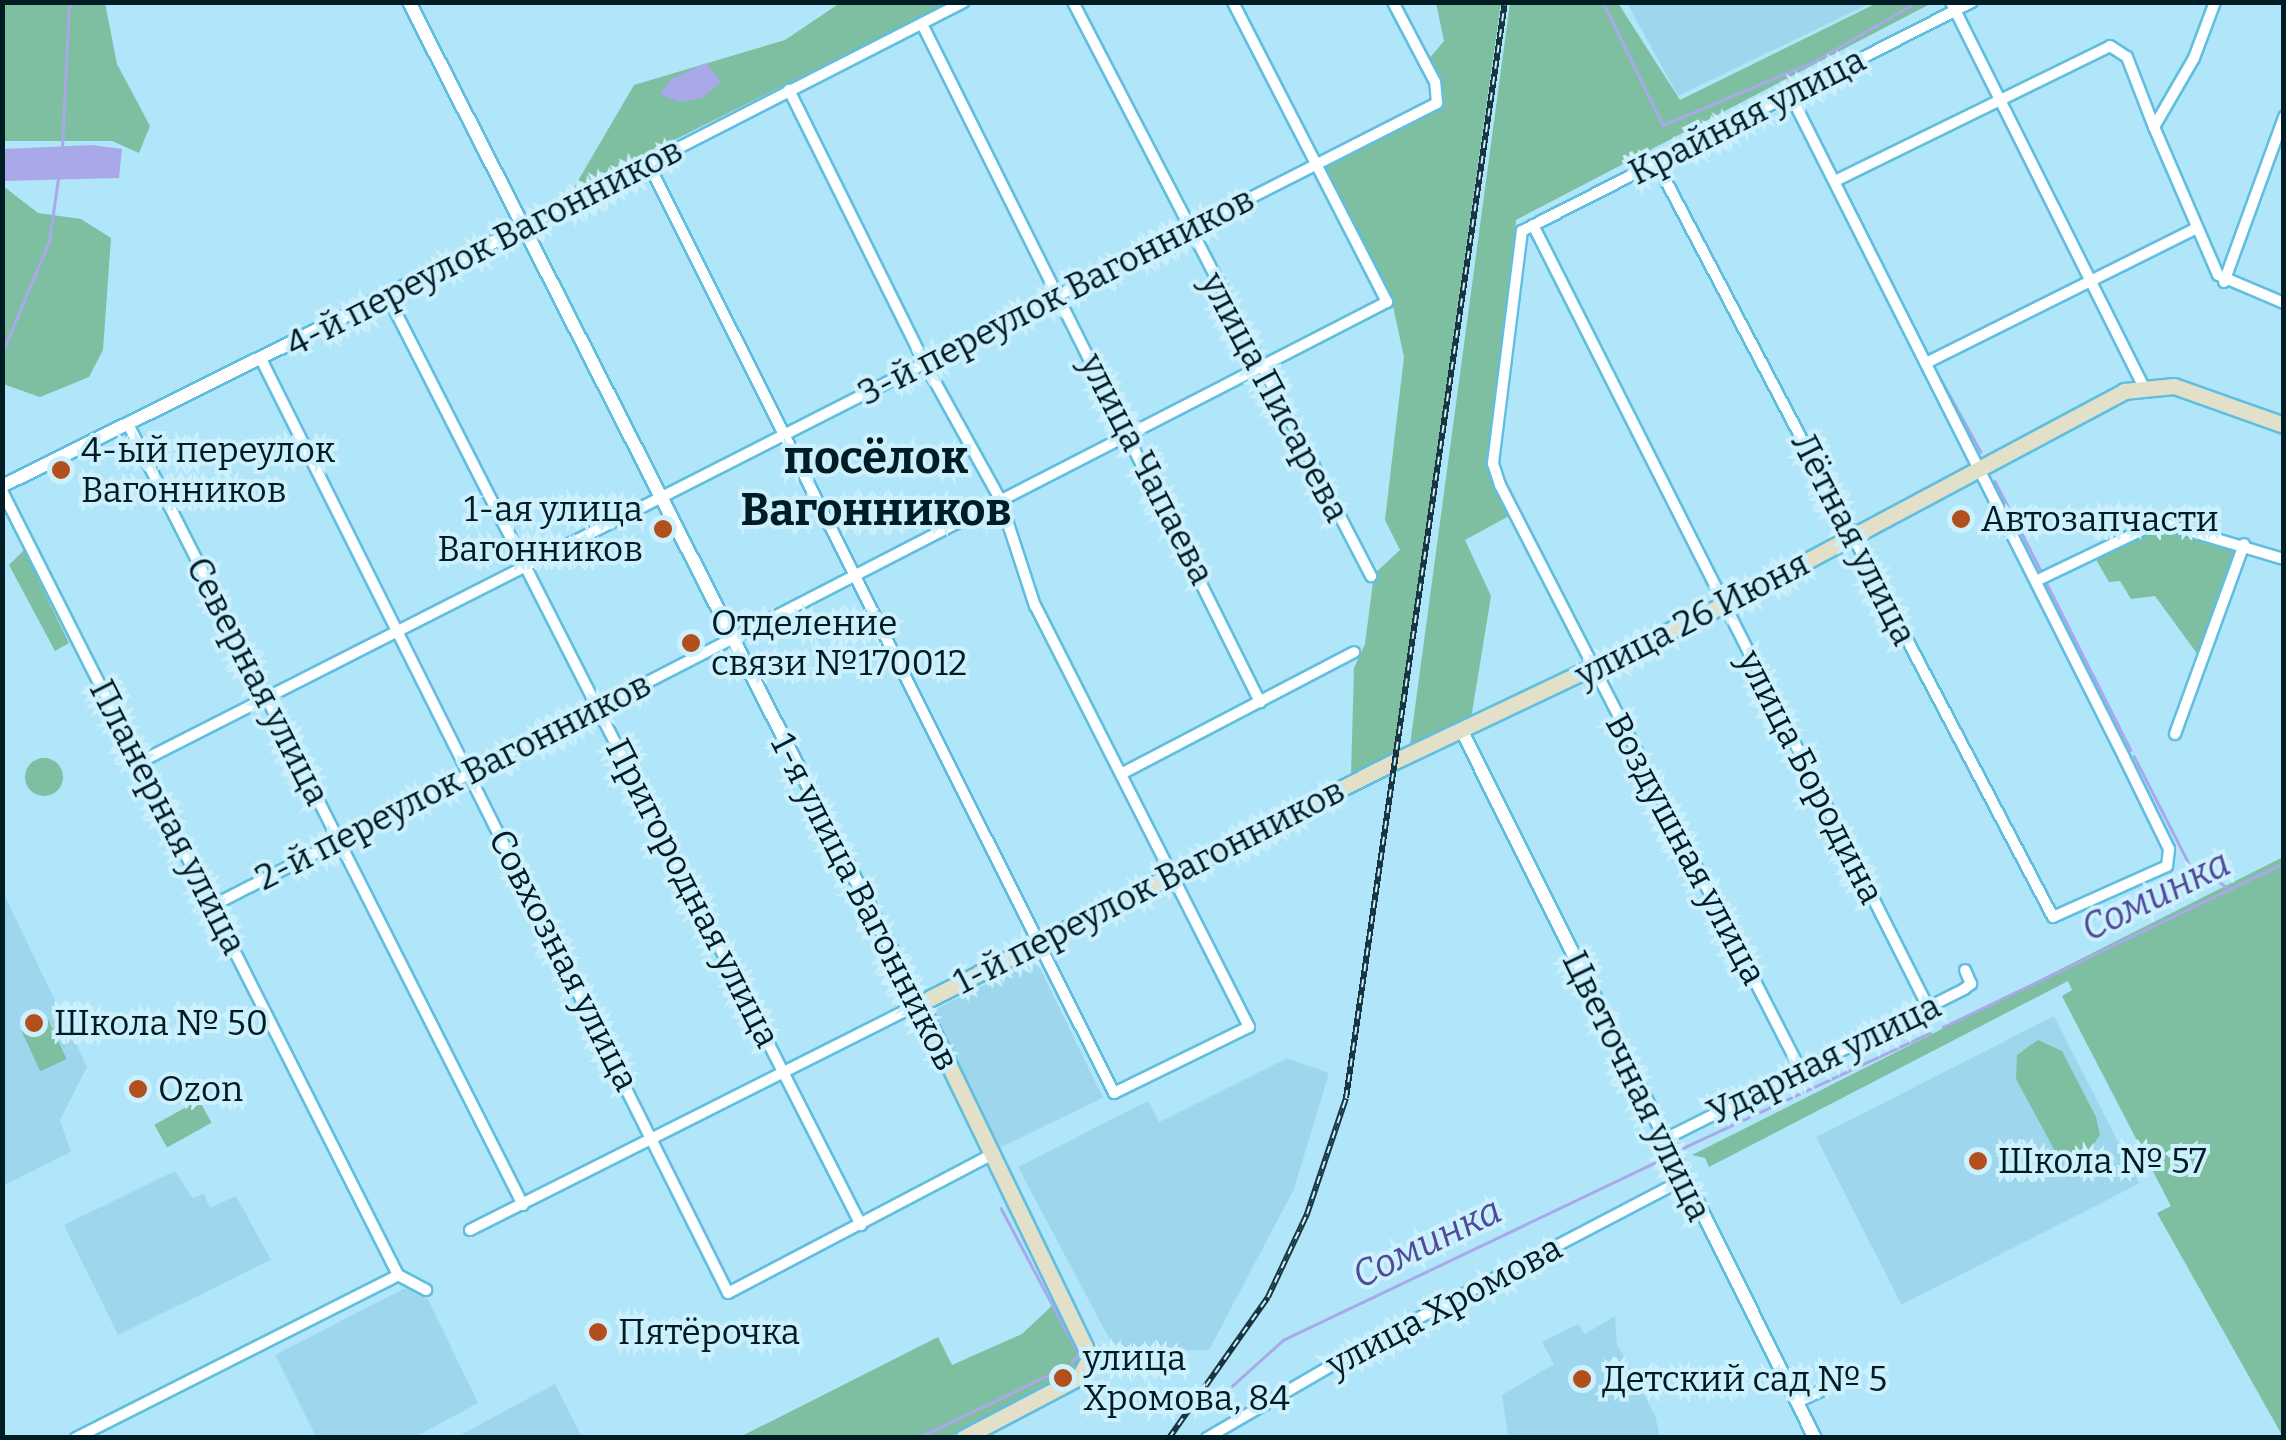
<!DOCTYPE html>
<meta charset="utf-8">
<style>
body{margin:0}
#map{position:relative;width:2286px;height:1440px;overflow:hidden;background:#b1e6fa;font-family:Bitter,serif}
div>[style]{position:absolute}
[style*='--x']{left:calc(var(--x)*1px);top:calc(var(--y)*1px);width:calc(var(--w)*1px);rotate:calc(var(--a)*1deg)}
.built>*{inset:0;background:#9ed7ed;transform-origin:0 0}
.green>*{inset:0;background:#7ebea1;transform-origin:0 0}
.round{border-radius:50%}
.water>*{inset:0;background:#a9a9ea}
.stream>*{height:2.5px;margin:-1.25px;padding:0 1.25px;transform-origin:1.25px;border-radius:1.25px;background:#a9a9ea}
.roads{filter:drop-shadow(2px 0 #60bee0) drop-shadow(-2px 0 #60bee0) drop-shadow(0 2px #60bee0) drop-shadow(0 -2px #60bee0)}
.minor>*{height:10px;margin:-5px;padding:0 5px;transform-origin:5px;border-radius:5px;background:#fff}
.tertiary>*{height:12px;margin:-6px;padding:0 6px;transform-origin:6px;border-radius:6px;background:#fff}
.secondary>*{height:15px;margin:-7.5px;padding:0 7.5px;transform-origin:7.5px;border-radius:7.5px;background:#e2e0c8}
.rail>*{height:6px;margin-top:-3px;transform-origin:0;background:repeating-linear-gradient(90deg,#cdf0fd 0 8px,#173641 0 16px);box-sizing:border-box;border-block:2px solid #173641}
.dots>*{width:28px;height:28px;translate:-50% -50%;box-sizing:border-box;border:5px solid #cdf0fd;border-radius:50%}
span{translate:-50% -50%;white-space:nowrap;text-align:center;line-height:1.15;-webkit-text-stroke:8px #cdf0fd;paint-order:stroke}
.street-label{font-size:35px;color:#001c25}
.poi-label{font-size:35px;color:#001c25}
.left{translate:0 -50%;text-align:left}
.right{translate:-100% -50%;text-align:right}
.water-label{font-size:38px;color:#504a98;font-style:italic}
.district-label{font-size:45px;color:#001c25;font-weight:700}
.frame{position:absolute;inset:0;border:5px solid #001c25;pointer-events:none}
</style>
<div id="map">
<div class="built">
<div style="clip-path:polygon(1627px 3px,1871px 3px,1678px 96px)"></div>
<div style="clip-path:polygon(2px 890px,87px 1067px,60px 1120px,71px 1152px,3px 1186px)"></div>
<div style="left:1036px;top:960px;width:153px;height:117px;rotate:64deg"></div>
<div style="left:2054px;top:1016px;width:188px;height:267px;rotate:63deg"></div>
<div style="clip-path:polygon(1287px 1058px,1329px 1073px,1294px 1189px,1209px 1350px,1128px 1351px,1111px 1342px,1018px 1167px,1148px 1101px,1159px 1122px)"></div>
<div style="clip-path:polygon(175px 1171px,192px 1198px,204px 1194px,210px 1208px,236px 1196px,271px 1260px,118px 1335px,64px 1225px)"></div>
<div style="clip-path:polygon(403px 1289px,423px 1289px,478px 1403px,415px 1437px,316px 1437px,275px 1355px)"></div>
<div style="clip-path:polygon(1615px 1316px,1617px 1344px,1655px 1415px,1660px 1437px,1508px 1437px,1502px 1395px,1554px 1364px,1542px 1342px,1578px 1324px,1585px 1334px)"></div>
<div style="clip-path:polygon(555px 1384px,582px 1437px,457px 1437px)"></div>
</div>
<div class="green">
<div style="clip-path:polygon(3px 2px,105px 3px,117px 64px,150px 126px,139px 153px,112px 141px,3px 141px)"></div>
<div style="clip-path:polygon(840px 3px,949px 3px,572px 191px,634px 85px,785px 40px)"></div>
<div style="clip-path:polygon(1436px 3px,1501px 3px,1394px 755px,1351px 774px,1354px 668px,1365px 644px,1374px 574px,1400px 550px,1385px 520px,1404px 357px,1391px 297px,1322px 164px,1442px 106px,1444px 94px,1428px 60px,1444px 41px)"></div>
<div style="clip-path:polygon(1510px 3px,1618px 3px,1680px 100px,1877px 3px,1932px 3px,1516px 220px,1490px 467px,1509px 516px,1465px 540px,1491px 596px,1471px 719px,1410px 745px)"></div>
<div style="clip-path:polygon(3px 186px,38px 213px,81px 219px,111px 238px,103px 350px,89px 377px,40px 397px,3px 384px)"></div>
<div style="clip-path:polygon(2170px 526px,2239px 546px,2201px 659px,2155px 596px,2131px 599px,2120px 581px,2109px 582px,2094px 556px,2147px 529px)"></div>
<div style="clip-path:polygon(24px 550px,69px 643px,55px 651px,9px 565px)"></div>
<div class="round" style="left:25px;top:758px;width:38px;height:38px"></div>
<div style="clip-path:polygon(2283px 857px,2283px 1437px,2157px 1213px,2171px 1206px,2062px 996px,2072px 990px,2068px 981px,1709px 1167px,1705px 1158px,1692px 1155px)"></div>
<div style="left:48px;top:1019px;width:44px;height:29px;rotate:65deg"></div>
<div style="clip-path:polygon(2038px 1040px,2062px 1051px,2096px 1117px,2100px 1135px,2086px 1155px,2070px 1158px,2055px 1151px,2016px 1079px,2017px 1055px)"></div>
<div style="left:199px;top:1100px;width:26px;height:51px;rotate:61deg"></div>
<div style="clip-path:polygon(1058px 1300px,1084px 1359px,1071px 1374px,949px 1437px,738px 1438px,938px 1337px,952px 1365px,1022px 1334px)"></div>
</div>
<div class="water">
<div style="clip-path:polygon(706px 63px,721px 82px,702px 98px,679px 102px,660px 94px,671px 79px)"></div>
<div style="clip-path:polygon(92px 145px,122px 149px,119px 178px,3px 181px,3px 149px)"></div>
</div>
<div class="stream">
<div style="--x:1603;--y:2;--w:137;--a:64"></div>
<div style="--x:1663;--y:125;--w:163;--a:-22.8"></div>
<div style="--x:1813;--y:62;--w:120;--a:-30"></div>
<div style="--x:1787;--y:74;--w:12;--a:66"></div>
<div style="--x:1799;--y:99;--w:84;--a:63.1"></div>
<div style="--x:62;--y:147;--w:145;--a:-87.2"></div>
<div style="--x:1842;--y:184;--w:194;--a:63.3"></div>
<div style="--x:2;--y:353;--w:121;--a:-67.1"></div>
<div style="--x:49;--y:242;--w:64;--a:-81.9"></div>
<div style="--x:1933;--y:365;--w:99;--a:61.1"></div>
<div style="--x:1995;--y:481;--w:103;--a:62.9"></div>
<div style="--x:2046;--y:582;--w:188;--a:63.2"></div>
<div style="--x:2134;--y:756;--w:134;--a:62.9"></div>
<div style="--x:2195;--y:875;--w:15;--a:0"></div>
<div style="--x:2210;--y:875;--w:19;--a:36"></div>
<div style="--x:1943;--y:1027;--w:378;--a:-25.7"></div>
<div style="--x:1683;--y:1148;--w:272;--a:-25"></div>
<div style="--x:1001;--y:1208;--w:166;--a:62"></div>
<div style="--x:1079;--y:1355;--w:10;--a:135"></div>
<div style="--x:1232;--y:1386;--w:69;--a:-42"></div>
<div style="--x:1283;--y:1340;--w:413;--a:-25.5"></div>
<div style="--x:918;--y:1438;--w:163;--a:-25.8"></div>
</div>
<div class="roads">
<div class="minor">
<div style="--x:1073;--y:2;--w:647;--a:62.56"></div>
<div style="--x:1951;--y:2;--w:428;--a:63.4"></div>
<div style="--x:2215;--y:2;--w:60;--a:110.6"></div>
<div style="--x:2194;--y:58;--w:80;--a:120.1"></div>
<div style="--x:2154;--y:127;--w:161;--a:66.6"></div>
<div style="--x:2218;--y:275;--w:72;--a:23"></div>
<div style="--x:922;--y:24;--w:758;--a:63.5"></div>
<div style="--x:1655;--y:160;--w:855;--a:62.27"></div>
<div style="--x:2053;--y:917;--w:125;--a:-24.1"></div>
<div style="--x:2167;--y:866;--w:17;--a:-83"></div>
<div style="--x:2169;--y:849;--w:102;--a:-116.1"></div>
<div style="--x:2124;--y:757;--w:745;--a:-116.74"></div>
<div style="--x:648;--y:163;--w:1040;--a:63.39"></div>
<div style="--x:1114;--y:1093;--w:150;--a:-26.1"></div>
<div style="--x:1249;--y:1027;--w:472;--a:-116.9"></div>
<div style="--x:1035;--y:606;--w:113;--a:-108.1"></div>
<div style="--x:1000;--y:499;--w:157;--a:-119"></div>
<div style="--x:924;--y:362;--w:304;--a:-116.4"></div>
<div style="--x:1835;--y:181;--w:306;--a:-26.1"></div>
<div style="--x:2110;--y:46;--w:20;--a:33"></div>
<div style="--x:2127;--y:57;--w:75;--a:68.9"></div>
<div style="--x:1533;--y:225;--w:876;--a:63.2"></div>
<div style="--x:522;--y:228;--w:496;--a:-27.1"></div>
<div style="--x:2224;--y:282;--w:176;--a:-70"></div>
<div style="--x:387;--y:295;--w:1044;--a:62.99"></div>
<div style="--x:262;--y:361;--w:1042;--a:63.43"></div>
<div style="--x:728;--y:1293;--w:299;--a:-27.7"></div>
<div style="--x:1926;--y:363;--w:301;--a:-26.5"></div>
<div style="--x:129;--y:426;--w:873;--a:63.17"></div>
<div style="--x:2;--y:491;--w:865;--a:63.2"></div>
<div style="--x:392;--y:1263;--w:13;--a:63"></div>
<div style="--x:398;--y:1275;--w:32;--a:28"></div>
<div style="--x:2038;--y:580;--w:134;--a:-25.6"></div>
<div style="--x:2159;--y:522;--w:130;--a:16.5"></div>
<div style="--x:2175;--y:734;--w:202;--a:-70"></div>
<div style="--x:140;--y:762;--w:1455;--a:-26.93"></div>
<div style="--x:1437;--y:103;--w:21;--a:-95"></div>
<div style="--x:1435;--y:82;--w:90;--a:-117.7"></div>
<div style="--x:1121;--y:774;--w:263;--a:-27.6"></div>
<div style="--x:214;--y:905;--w:1319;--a:-27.21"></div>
<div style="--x:1387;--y:302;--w:337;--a:-117.2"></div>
<div style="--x:1799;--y:1067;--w:654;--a:-117.19"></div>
<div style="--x:1500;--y:485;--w:23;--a:-108"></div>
<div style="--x:1493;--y:463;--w:234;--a:-82.9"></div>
<div style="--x:1522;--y:231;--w:505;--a:-26.97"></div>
<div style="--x:1663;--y:1140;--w:337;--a:-26.6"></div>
<div style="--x:1964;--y:989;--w:9;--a:-36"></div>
<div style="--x:1971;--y:984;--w:15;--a:-113"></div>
<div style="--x:470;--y:1230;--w:503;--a:-26.72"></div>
<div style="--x:1797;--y:1402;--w:29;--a:-25"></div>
<div style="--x:76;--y:1438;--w:361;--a:-26.8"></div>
<div style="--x:1207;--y:1438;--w:183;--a:-30.2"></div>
<div style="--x:1365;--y:1346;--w:359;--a:-27.6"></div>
</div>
<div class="tertiary">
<div style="--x:409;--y:2;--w:1124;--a:63.02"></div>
<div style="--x:2;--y:486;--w:580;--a:-26.39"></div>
<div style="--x:1463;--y:733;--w:788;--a:63.47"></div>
</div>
<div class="secondary">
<div style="--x:963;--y:1438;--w:131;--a:-27.7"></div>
<div style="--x:1079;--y:1377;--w:23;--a:-61"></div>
<div style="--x:1090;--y:1357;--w:392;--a:-115.8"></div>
<div style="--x:919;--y:1004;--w:539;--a:-27.04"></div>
<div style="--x:1399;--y:759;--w:360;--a:-25.4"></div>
<div style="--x:1724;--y:605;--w:454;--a:-28.1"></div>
<div style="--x:2124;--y:391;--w:50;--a:-5.7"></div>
<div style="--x:2174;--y:386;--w:117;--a:19.5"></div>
</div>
</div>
<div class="rail">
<div style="--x:1169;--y:1438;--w:172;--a:-54.9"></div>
<div style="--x:1268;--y:1297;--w:92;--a:-64.8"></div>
<div style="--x:1307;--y:1214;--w:122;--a:-71.4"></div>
<div style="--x:1346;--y:1098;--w:1107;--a:-81.75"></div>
</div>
<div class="dots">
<div style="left:61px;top:470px;background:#b34f1c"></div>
<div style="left:1961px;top:519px;background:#b34f1c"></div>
<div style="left:663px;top:529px;background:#b34f1c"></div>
<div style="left:691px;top:643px;background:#b34f1c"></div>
<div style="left:34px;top:1023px;background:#b34f1c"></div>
<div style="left:138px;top:1089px;background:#b34f1c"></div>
<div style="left:1978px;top:1161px;background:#b34f1c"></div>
<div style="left:598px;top:1332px;background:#b34f1c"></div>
<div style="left:1063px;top:1378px;background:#b34f1c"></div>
<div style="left:1582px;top:1379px;background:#b34f1c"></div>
</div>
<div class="street-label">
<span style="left:1747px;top:116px;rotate:-27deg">Крайняя улица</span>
<span style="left:484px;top:247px;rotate:-27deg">4-й переулок Вагонников</span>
<span style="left:1056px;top:296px;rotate:-27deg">3-й переулок Вагонников</span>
<span style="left:1275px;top:397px;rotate:62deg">улица Писарева</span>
<span style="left:1147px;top:469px;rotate:63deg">улица Чапаева</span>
<span style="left:1854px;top:539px;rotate:63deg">Лётная улица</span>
<span style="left:1692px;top:619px;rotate:-27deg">улица 26 Июня</span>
<span style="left:258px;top:681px;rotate:63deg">Северная улица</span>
<span style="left:1811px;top:777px;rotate:63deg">улица Бородина</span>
<span style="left:453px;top:781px;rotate:-27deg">2-й переулок Вагонников</span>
<span style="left:168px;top:817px;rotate:63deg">Планерная улица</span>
<span style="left:1686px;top:849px;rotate:62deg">Воздушная улица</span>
<span style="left:1149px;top:886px;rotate:-27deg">1-й переулок Вагонников</span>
<span style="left:693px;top:893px;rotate:63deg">Пригородная улица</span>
<span style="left:865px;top:902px;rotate:63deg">1-я улица Вагонников</span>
<span style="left:564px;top:960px;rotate:63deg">Совхозная улица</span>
<span style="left:1824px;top:1059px;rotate:-26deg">Ударная улица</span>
<span style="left:1637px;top:1086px;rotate:64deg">Цветочная улица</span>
<span style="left:1444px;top:1306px;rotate:-28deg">улица Хромова</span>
</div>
<div class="poi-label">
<span class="left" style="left:81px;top:470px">4-ый переулок<br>Вагонников</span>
<span class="right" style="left:643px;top:529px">1-ая улица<br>Вагонников</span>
<span class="left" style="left:1981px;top:519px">Автозапчасти</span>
<span class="left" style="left:711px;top:643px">Отделение<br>связи №170012</span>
<span class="left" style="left:54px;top:1023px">Школа № 50</span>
<span class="left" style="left:158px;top:1089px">Ozon</span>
<span class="left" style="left:1998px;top:1161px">Школа № 57</span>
<span class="left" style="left:618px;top:1332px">Пятёрочка</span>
<span class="left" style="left:1083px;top:1378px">улица<br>Хромова, 84</span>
<span class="left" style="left:1602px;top:1379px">Детский сад № 5</span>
</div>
<div class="water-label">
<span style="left:2156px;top:896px;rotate:-26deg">Соминка</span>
<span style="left:1427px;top:1243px;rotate:-26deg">Соминка</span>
</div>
<div class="district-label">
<span style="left:876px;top:485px">посёлок<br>Вагонников</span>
</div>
<div class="frame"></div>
</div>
